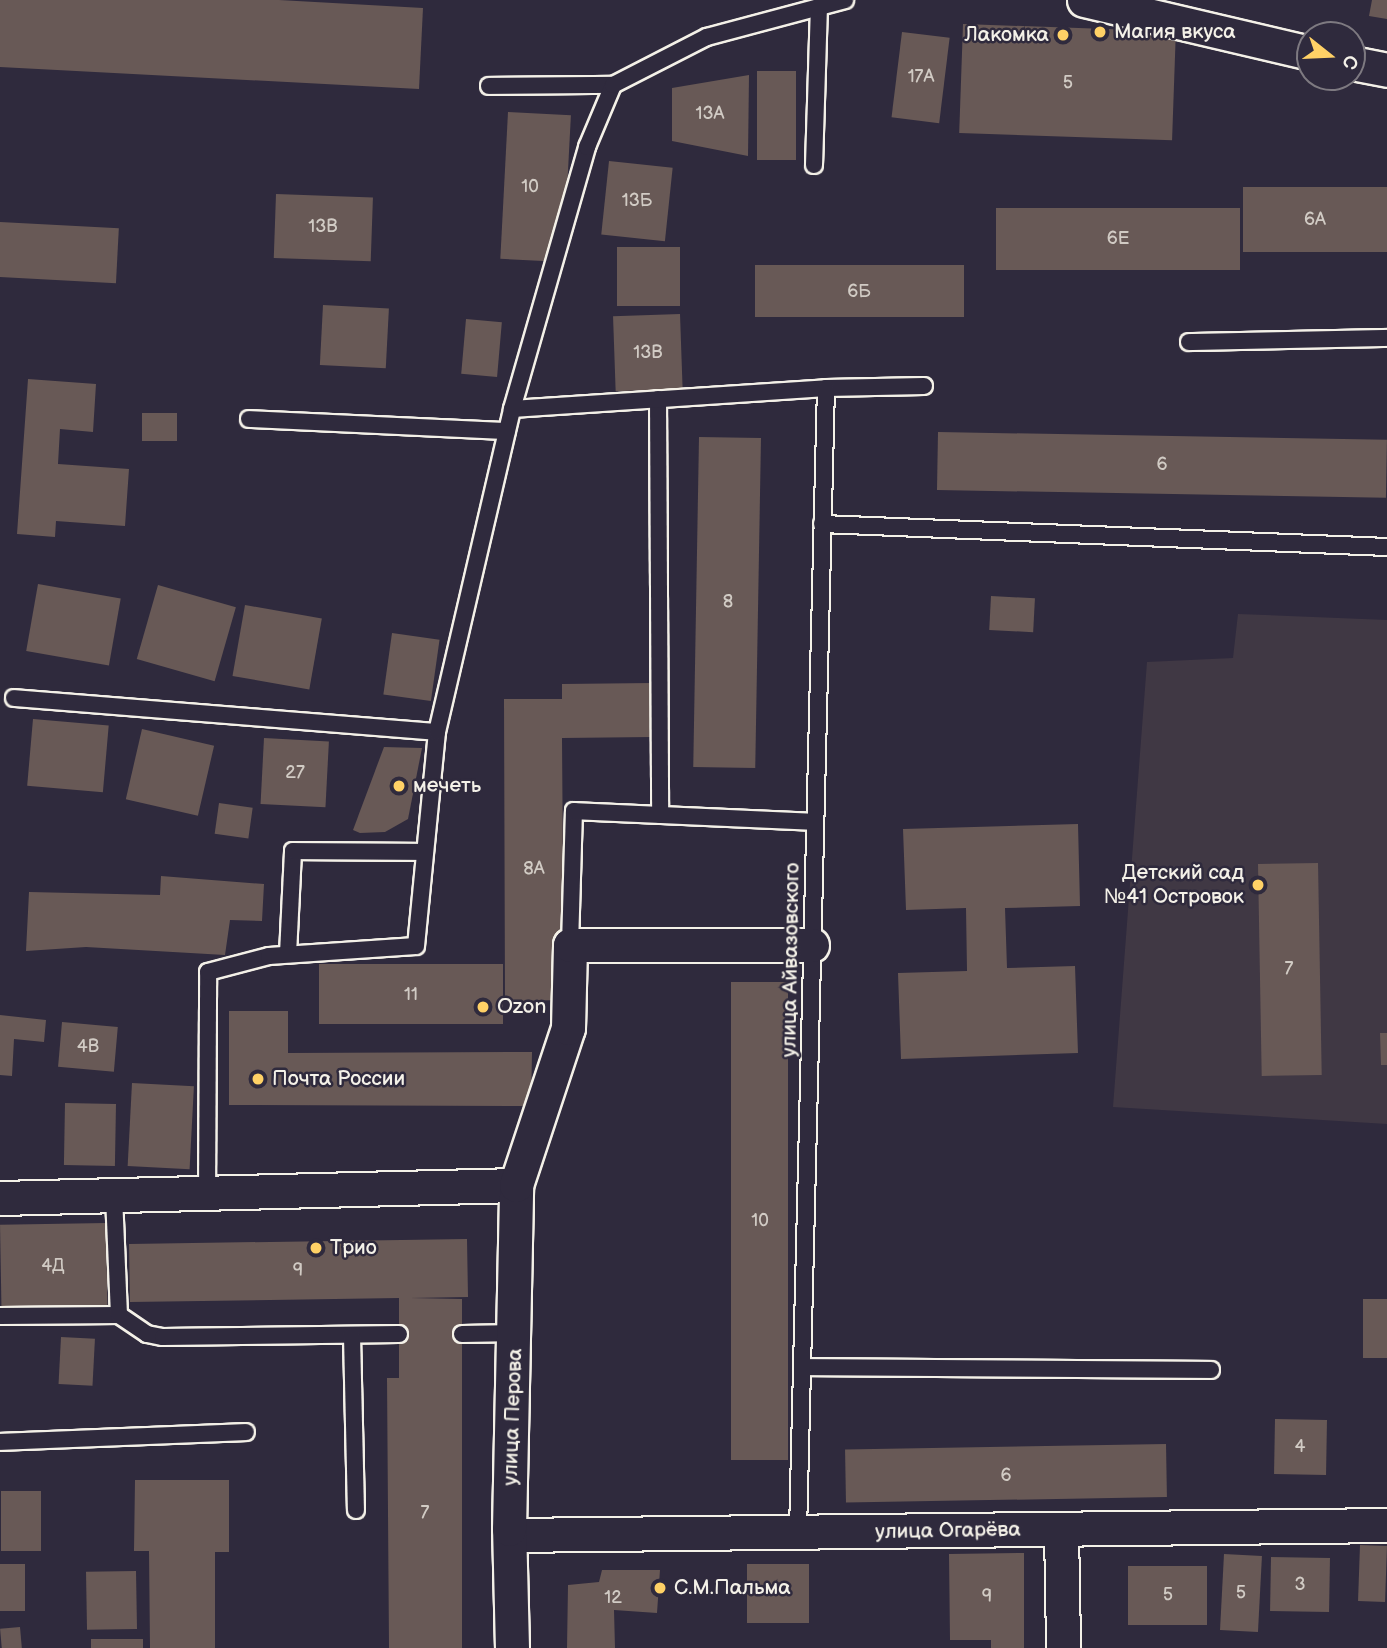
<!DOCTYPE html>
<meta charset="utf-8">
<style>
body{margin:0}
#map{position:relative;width:1387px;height:1648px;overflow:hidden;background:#2f2a3d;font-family:"Balsamiq Sans",sans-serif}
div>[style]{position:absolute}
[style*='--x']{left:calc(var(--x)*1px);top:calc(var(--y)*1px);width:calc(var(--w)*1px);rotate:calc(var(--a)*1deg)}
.built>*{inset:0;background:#403844}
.building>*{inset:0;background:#685956;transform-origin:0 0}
.roads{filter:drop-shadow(2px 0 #f4f1e8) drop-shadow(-2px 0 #f4f1e8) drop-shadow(0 2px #f4f1e8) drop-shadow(0 -2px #f4f1e8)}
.service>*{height:16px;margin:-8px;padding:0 8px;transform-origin:8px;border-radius:8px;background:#2f2a3d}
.minor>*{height:33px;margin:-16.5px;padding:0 16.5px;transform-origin:16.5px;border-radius:16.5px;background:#2f2a3d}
.dots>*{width:19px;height:19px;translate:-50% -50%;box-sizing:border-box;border:4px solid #2f2a3d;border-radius:50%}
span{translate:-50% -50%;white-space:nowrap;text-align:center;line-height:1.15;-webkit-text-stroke:5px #2f2a3d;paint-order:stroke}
.number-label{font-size:18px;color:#d1cbc4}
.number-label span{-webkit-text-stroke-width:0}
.poi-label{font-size:21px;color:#f4f1e8}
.left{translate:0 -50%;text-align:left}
.right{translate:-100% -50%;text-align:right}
.street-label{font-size:21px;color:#f4f1e8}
.north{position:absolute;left:1296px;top:21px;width:70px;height:70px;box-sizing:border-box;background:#2f2a3d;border:2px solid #7e7a81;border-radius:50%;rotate:108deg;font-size:19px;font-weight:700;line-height:28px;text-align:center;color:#f4f1e8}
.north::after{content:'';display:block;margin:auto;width:24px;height:32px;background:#ffd166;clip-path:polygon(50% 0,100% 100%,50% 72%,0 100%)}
</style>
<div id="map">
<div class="built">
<div style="clip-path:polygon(1238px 614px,1387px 620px,1387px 1124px,1113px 1107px,1147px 662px,1233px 658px)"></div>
</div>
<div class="building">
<div style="clip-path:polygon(0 0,279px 0,423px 8px,419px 89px,0 67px)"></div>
<div style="clip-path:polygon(1372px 0,1387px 0,1387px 19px,1369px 16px)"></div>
<div style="left:963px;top:24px;width:213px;height:109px;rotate:2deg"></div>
<div style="left:902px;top:32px;width:48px;height:86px;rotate:7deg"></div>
<div style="left:757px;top:71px;width:39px;height:89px"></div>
<div style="clip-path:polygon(749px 75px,748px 156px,672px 141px,672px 88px)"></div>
<div style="left:508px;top:112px;width:63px;height:147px;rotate:3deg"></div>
<div style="left:609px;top:161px;width:64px;height:74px;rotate:6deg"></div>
<div style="left:1387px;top:187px;width:65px;height:144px;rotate:90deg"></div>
<div style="left:276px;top:194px;width:97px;height:64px;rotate:2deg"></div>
<div style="left:996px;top:208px;width:244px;height:62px"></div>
<div style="left:0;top:222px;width:119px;height:55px;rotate:3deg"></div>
<div style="left:617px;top:247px;width:63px;height:59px"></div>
<div style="left:755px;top:265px;width:209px;height:52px"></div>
<div style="left:323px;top:305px;width:66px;height:60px;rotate:3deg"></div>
<div style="left:680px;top:314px;width:75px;height:67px;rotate:88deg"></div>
<div style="left:466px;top:319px;width:36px;height:55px;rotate:5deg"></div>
<div style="clip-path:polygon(28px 379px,96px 384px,93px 432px,60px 429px,58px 464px,129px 469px,125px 526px,56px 521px,55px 537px,17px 534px)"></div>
<div style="left:142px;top:413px;width:35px;height:28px"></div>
<div style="left:938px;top:432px;width:449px;height:58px;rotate:1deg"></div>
<div style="left:699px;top:437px;width:62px;height:330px;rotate:1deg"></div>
<div style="left:38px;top:584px;width:84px;height:68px;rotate:10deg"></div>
<div style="left:158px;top:585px;width:81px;height:77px;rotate:16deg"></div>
<div style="left:991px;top:596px;width:44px;height:34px;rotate:3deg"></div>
<div style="left:245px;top:605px;width:78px;height:72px;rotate:10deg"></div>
<div style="left:392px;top:633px;width:48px;height:62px;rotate:8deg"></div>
<div style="clip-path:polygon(652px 683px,652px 737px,562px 738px,564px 1000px,505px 1001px,504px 699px,562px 699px,562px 684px)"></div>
<div style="left:33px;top:719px;width:76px;height:67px;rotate:5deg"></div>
<div style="left:142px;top:729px;width:74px;height:72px;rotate:13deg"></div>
<div style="left:264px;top:738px;width:65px;height:66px;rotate:3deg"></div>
<div style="clip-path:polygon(384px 747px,422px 748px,408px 819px,385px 832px,360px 833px,353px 830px)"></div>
<div style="left:219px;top:803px;width:34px;height:31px;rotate:8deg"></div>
<div style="clip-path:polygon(1078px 824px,1080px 906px,1005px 908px,1007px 968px,1075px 966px,1078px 1053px,901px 1059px,898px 973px,967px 971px,966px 908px,906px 910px,903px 829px)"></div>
<div style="left:1318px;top:863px;width:212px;height:60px;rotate:89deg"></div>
<div style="clip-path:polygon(161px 876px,264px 884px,262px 921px,230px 920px,225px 955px,86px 947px,26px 951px,29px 892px,160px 895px)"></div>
<div style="left:503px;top:964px;width:60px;height:184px;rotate:90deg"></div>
<div style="left:731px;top:982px;width:57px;height:478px"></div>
<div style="clip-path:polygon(229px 1011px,288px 1011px,288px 1053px,532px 1052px,531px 1106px,229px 1105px)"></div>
<div style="clip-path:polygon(0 1015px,46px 1020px,44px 1042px,14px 1039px,12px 1076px,0 1075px)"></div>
<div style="left:62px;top:1022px;width:56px;height:45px;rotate:5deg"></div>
<div style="clip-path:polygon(1380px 1033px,1387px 1033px,1387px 1065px,1381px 1065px)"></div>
<div style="left:132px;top:1083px;width:62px;height:83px;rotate:3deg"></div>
<div style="left:65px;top:1103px;width:51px;height:62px;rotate:1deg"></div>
<div style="left:106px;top:1223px;width:83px;height:106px;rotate:89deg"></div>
<div style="clip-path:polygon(467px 1239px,468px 1297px,410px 1298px,462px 1299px,462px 1648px,389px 1648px,387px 1378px,399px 1378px,399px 1298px,130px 1302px,129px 1244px)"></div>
<div style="left:1387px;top:1299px;width:59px;height:24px;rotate:90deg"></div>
<div style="left:61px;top:1337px;width:34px;height:47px;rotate:3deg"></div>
<div style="left:1275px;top:1419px;width:52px;height:55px;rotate:1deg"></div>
<div style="left:1166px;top:1444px;width:53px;height:321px;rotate:89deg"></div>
<div style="clip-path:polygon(135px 1480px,229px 1480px,229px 1552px,215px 1552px,215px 1648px,150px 1648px,149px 1551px,134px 1551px)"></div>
<div style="left:1px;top:1491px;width:40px;height:60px"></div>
<div style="left:1360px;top:1545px;width:27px;height:56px;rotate:2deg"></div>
<div style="clip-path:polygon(1024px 1553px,1024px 1648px,991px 1648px,991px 1640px,950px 1640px,949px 1554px)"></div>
<div style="left:1224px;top:1554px;width:38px;height:76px;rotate:3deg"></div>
<div style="left:1271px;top:1557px;width:59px;height:54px;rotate:1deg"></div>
<div style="left:0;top:1564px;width:25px;height:47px"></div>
<div style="left:809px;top:1564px;width:59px;height:62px;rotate:90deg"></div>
<div style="left:1128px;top:1566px;width:79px;height:59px"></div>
<div style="clip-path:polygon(602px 1570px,660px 1570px,657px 1613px,614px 1610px,615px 1648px,567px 1648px,568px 1585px,599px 1582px)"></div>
<div style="left:136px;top:1571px;width:58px;height:50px;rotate:89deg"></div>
<div style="left:20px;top:1627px;width:21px;height:20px;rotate:85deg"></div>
<div style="left:91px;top:1639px;width:52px;height:9px"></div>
</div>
<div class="roads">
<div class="service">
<div style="--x:489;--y:86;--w:124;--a:-0.5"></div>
<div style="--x:814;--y:165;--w:158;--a:-88.2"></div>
<div style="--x:1189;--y:342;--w:198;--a:-1.2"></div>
<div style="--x:658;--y:399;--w:416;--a:89.7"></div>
<div style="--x:512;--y:409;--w:315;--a:-3.8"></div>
<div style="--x:826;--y:388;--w:98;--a:-1.2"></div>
<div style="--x:249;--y:419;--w:258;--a:2.7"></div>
<div style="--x:822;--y:524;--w:565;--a:2.33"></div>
<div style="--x:14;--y:698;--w:424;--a:4.6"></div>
<div style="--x:570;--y:945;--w:134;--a:-88.3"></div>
<div style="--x:574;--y:811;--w:241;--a:2.6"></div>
<div style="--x:288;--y:954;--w:103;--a:-87.2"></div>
<div style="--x:293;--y:851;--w:132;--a:0.4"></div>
<div style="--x:207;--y:1195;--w:223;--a:-89.7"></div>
<div style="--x:208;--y:972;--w:63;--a:-14.7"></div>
<div style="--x:269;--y:956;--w:147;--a:-3.9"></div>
<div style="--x:416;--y:946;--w:215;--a:-84.4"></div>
<div style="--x:437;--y:732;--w:332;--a:-76.9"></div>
<div style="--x:512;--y:409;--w:273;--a:-74"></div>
<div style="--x:587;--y:147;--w:67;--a:-67.2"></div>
<div style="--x:613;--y:85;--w:106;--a:-27.1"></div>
<div style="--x:707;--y:37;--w:143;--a:-15"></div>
<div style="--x:119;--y:1315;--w:34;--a:34"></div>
<div style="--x:147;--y:1334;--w:16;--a:11"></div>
<div style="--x:163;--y:1337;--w:236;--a:-0.7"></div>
<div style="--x:0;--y:1316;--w:119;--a:-0.5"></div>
<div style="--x:119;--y:1315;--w:119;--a:-92.4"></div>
<div style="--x:462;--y:1334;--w:53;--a:-1.1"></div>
<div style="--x:352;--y:1336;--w:174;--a:88.7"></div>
<div style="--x:802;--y:1367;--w:409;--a:0.4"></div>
<div style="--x:0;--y:1442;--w:246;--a:-2.3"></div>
<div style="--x:798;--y:1532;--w:1144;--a:-88.6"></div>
</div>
<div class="minor">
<div style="--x:1084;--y:0;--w:232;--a:13.2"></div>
<div style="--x:1352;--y:63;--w:36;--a:11"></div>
<div style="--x:0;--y:1198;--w:516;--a:-1.44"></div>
<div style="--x:1061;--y:1529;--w:119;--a:89"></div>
<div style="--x:510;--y:1535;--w:877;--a:-0.65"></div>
<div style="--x:512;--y:1648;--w:119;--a:-91.4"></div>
<div style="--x:509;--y:1529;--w:344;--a:-88.8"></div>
<div style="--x:516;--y:1185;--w:165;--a:-71.7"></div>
<div style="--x:568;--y:1028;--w:83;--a:-88.6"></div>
<div style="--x:570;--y:945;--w:242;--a:0"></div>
</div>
</div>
<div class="dots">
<div style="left:1100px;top:32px;background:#ffd166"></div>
<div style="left:1063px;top:35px;background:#ffd166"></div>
<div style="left:399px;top:786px;background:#ffd166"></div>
<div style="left:1258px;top:885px;background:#ffd166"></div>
<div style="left:483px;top:1007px;background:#ffd166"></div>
<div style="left:258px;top:1079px;background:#ffd166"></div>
<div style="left:316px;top:1248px;background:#ffd166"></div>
<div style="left:660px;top:1588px;background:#ffd166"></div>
</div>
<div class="number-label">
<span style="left:921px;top:77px">17А</span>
<span style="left:1068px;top:83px">5</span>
<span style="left:710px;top:114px">13А</span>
<span style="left:530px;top:187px">10</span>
<span style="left:637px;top:201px">13Б</span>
<span style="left:1315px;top:220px">6А</span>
<span style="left:323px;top:227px">13В</span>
<span style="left:1118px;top:239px">6Е</span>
<span style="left:859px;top:292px">6Б</span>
<span style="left:648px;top:353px">13В</span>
<span style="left:1162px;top:465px">6</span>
<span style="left:728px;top:602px">8</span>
<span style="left:295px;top:773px">27</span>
<span style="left:534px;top:869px">8А</span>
<span style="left:1289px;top:969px">7</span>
<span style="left:411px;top:995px">11</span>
<span style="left:88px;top:1047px">4В</span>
<span style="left:760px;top:1221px">10</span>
<span style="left:53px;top:1266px">4Д</span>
<span style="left:298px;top:1271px">9</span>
<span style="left:1300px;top:1447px">4</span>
<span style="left:1006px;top:1476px">6</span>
<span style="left:425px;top:1513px">7</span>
<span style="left:1300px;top:1585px">3</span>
<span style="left:1241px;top:1593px">5</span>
<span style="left:1168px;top:1595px">5</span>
<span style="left:987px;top:1597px">9</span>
<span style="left:613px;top:1598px">12</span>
</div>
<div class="poi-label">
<span class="left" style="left:1114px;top:32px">Магия вкуса</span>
<span class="right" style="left:1049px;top:35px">Лакомка</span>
<span class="left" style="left:413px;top:786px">мечеть</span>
<span class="right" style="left:1244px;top:885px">Детский сад<br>№41 Островок</span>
<span class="left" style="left:497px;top:1007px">Ozon</span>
<span class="left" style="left:272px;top:1079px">Почта России</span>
<span class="left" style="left:330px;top:1248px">Трио</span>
<span class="left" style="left:674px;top:1588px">С.М.Пальма</span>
</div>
<div class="street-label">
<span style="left:791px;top:960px;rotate:-89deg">улица Айвазовского</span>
<span style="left:513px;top:1417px;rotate:-88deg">улица Перова</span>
<span style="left:948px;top:1531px;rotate:-1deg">улица Огарёва</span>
</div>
<div class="north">С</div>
</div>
